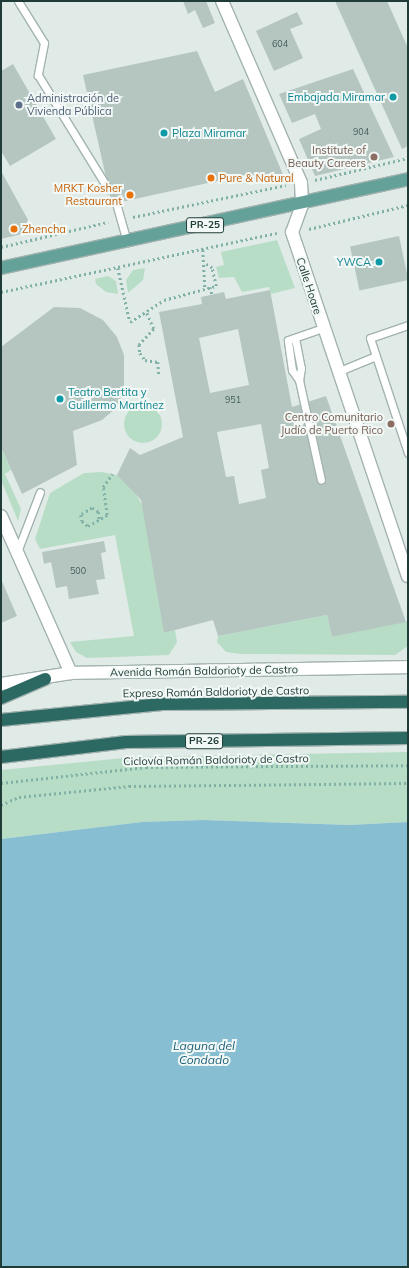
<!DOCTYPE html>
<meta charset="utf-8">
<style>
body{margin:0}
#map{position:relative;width:409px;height:1268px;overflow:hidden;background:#e0ebe8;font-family:Mulish,sans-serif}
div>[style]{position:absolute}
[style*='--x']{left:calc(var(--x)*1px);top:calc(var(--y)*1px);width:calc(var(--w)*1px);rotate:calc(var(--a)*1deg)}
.green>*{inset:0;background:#b8ddc6}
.round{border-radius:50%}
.water>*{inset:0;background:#87bed2}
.building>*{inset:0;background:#b5c6c1;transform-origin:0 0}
.path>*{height:2.5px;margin-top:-1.25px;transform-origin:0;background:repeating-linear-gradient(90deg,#80b0a6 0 2px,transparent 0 5px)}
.roads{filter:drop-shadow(1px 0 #a3b3b0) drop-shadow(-1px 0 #a3b3b0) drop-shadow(0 1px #a3b3b0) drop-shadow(0 -1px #a3b3b0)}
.service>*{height:7px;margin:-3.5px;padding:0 3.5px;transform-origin:3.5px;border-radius:3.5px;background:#fff}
.minor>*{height:12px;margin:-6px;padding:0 6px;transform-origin:6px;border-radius:6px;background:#fff}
.primary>*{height:12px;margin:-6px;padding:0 6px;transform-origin:6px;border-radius:6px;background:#64a299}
.motorway>*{height:12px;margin:-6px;padding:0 6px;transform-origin:6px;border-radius:6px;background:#2c6963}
.dots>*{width:11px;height:11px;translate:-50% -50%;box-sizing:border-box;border:2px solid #f1f8f5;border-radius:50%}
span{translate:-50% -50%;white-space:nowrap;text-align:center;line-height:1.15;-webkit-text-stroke:4px #f1f8f5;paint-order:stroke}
.number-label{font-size:9px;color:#455e5a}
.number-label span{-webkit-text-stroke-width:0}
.shield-label span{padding:1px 3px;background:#f1f8f5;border:1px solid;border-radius:3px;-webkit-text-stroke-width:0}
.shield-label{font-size:10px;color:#203c38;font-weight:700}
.culture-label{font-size:11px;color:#0d838f}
.right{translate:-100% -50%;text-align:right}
.left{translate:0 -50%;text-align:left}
.service-label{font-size:11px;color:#4e5e75}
.education-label{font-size:11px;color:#785e54}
.food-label{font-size:11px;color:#c56008}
.street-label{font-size:11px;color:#203c38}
.water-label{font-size:12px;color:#1a5e79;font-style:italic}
.frame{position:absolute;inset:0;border:2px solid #203c38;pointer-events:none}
</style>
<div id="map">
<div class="green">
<div style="clip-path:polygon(277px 240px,295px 288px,271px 294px,269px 287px,242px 292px,234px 277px,219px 278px,216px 267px,224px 265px,221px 252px)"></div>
<div style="clip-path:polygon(145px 268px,143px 280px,128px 293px,126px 280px,133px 270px)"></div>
<div style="clip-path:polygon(108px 276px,116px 281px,118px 294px,106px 292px,96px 284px,95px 279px)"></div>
<div class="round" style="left:124px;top:405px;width:38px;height:38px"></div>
<div style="clip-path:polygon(1px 447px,11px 470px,5px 474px,21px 509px,18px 521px,1px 480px)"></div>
<div style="clip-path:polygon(102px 472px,117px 475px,132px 488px,155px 526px,164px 633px,175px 630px,177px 642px,169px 655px,87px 658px,76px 652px,70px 642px,134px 636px,115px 535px,40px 549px,35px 539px,50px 493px,84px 473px)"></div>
<div style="clip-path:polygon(327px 615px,332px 637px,408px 621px,408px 646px,395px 655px,241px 654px,226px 652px,217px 642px,218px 636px)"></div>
<div style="clip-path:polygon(408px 752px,408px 822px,349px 825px,203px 820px,142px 822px,1px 839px,1px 770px,134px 757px)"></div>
</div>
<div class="water">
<div style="clip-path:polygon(203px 820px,349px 825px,408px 822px,408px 1267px,1px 1267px,1px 839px,142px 822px)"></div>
</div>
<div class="building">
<div style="clip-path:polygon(183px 1px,206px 1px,215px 23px,203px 28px,195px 10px,188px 14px)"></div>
<div style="clip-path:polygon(335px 1px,387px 1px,408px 48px,408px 146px,402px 149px)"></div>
<div style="clip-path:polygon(297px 12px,303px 24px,290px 29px,303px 58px,274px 71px,256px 31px)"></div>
<div style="clip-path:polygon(197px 51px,215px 92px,243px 79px,284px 177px,253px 183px,249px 174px,112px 204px,83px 75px)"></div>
<div style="clip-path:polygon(13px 64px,56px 139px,10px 166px,1px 151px,1px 71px)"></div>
<div style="clip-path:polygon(353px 69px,394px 157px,315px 176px,299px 139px,321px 129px,315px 114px,292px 123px,279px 94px)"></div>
<div style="clip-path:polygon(1px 171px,32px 227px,35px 231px,1px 239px)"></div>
<div style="left:399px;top:236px;width:45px;height:50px;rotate:78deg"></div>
<div style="clip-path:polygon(evenodd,270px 290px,292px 407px,326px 396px,406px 622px,332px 637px,327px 615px,218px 636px,213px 620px,164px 633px,141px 500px,117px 475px,130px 448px,140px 455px,183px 437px,159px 312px,202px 304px,201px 297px,224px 292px,226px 299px,270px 290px,238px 329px,249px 385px,210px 393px,199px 338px,238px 329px,270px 290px,261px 424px,269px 468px,261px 470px,266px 498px,239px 504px,234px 476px,226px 477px,217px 432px,261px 424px)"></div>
<div style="clip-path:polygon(54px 307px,80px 308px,103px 320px,117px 337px,124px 355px,124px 390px,116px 408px,102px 420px,73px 431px,77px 465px,22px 494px,1px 447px,1px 347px)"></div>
<div style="clip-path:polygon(104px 541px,106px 552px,101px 553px,105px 579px,96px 580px,99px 594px,69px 599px,67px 586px,56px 588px,51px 562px,44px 564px,42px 552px)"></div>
<div style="clip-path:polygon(1px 579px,17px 616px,1px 623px)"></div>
</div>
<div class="path">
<div style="--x:315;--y:180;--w:96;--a:-13.3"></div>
<div style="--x:133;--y:217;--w:156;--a:-11.8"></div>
<div style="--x:309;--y:229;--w:102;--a:-13.6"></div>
<div style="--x:1;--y:247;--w:110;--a:-13.2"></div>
<div style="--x:203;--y:250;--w:38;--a:87"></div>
<div style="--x:118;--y:268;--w:55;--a:77.5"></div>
<div style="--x:130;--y:322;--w:40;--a:-32.9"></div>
<div style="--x:164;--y:300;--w:54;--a:-15.1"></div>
<div style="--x:216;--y:286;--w:18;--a:-103"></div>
<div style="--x:212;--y:268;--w:7;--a:-146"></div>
<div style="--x:210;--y:287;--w:7;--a:74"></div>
<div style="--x:1;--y:292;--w:282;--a:-12.1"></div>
<div style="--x:147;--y:313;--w:17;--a:66"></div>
<div style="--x:154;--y:329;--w:22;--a:133"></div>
<div style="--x:139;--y:345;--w:8;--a:83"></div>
<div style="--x:140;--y:353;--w:9;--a:54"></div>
<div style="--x:145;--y:360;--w:13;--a:9"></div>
<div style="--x:158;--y:362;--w:13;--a:86"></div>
<div style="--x:99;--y:519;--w:7;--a:-98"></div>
<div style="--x:98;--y:512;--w:7;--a:-146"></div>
<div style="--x:92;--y:508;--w:13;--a:148"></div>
<div style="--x:81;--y:515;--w:6;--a:81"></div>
<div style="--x:82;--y:521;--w:8;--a:40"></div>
<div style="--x:88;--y:526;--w:22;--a:-30"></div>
<div style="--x:107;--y:515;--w:28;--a:-98"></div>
<div style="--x:103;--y:487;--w:16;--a:-55"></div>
<div style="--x:1;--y:783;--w:146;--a:-6.3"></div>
<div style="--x:146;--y:767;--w:262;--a:-0.4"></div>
<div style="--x:1;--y:805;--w:20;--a:-24"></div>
<div style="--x:19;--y:797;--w:111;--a:-5.7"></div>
<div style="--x:129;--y:786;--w:279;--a:-0.6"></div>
</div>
<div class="roads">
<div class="service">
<div style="--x:18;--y:1;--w:49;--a:58.2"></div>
<div style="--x:44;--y:43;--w:33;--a:101"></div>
<div style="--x:38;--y:75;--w:134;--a:58.4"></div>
<div style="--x:116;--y:203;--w:41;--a:74.2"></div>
<div style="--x:408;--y:325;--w:40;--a:161.1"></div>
<div style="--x:370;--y:338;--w:121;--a:71.7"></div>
<div style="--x:295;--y:338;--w:31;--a:79"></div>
<div style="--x:301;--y:368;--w:12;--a:99"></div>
<div style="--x:299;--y:380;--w:102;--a:77.6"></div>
<div style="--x:337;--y:372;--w:42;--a:-22.3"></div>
<div style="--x:299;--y:380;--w:12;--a:-125"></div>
<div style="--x:292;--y:370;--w:30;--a:-98"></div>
<div style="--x:288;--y:340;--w:36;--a:-19"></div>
<div style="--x:17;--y:552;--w:64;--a:-69"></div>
</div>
<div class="minor">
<div style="--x:222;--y:1;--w:198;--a:66.5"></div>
<div style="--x:301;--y:183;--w:22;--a:87"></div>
<div style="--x:302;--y:205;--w:29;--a:110"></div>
<div style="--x:292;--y:232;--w:363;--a:71.4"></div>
<div style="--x:1;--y:516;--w:172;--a:66"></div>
<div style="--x:1;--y:684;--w:71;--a:-8.9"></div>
<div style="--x:71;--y:673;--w:337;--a:-1"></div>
</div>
<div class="primary">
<div style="--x:1;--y:268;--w:417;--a:-12.3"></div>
</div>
<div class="motorway">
<div style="--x:1;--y:698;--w:48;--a:-23.4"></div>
<div style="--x:1;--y:720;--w:162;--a:-5.7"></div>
<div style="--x:162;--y:704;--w:246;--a:-0.5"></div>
<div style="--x:1;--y:757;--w:126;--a:-6.8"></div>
<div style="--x:126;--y:742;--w:282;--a:-0.8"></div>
</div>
</div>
<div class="dots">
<div style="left:393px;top:97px;background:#0f9aa8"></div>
<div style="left:19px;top:105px;background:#5c6f8a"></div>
<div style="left:164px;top:133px;background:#0f9aa8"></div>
<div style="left:374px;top:157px;background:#8d6e63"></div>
<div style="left:211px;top:178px;background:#e8710a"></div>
<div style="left:130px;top:195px;background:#e8710a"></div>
<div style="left:14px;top:229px;background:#e8710a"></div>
<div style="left:379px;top:262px;background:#0f9aa8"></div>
<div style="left:60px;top:399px;background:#0f9aa8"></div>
<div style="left:391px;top:424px;background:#8d6e63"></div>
</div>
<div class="number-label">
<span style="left:280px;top:44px">604</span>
<span style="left:361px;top:132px">904</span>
<span style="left:233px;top:400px">951</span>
<span style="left:78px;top:571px">500</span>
</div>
<div class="shield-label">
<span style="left:205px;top:225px">PR-25</span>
<span style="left:204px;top:741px">PR-26</span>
</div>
<div class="culture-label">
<span class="right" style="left:385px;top:97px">Embajada Miramar</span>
<span class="left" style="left:172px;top:133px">Plaza Miramar</span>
<span class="right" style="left:371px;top:262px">YWCA</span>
<span class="left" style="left:68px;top:399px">Teatro Bertita y<br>Guillermo Martínez</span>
</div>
<div class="service-label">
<span class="left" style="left:27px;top:105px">Administración de<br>Vivienda Pública</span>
</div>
<div class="education-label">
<span class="right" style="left:366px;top:157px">Institute of<br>Beauty Careers</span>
<span class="right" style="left:383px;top:424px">Centro Comunitario<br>Judío de Puerto Rico</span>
</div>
<div class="food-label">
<span class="left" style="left:219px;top:178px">Pure &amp; Natural</span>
<span class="right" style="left:122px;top:195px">MRKT Kosher<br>Restaurant</span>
<span class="left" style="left:22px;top:229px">Zhencha</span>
</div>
<div class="street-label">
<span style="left:309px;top:286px;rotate:72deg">Calle Hoare</span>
<span style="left:204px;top:671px;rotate:-1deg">Avenida Román Baldorioty de Castro</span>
<span style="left:216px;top:692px;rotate:-1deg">Expreso Román Baldorioty de Castro</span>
<span style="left:216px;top:760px;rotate:-1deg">Ciclovía Román Baldorioty de Castro</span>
</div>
<div class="water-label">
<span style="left:204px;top:1053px">Laguna del<br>Condado</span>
</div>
<div class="frame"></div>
</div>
